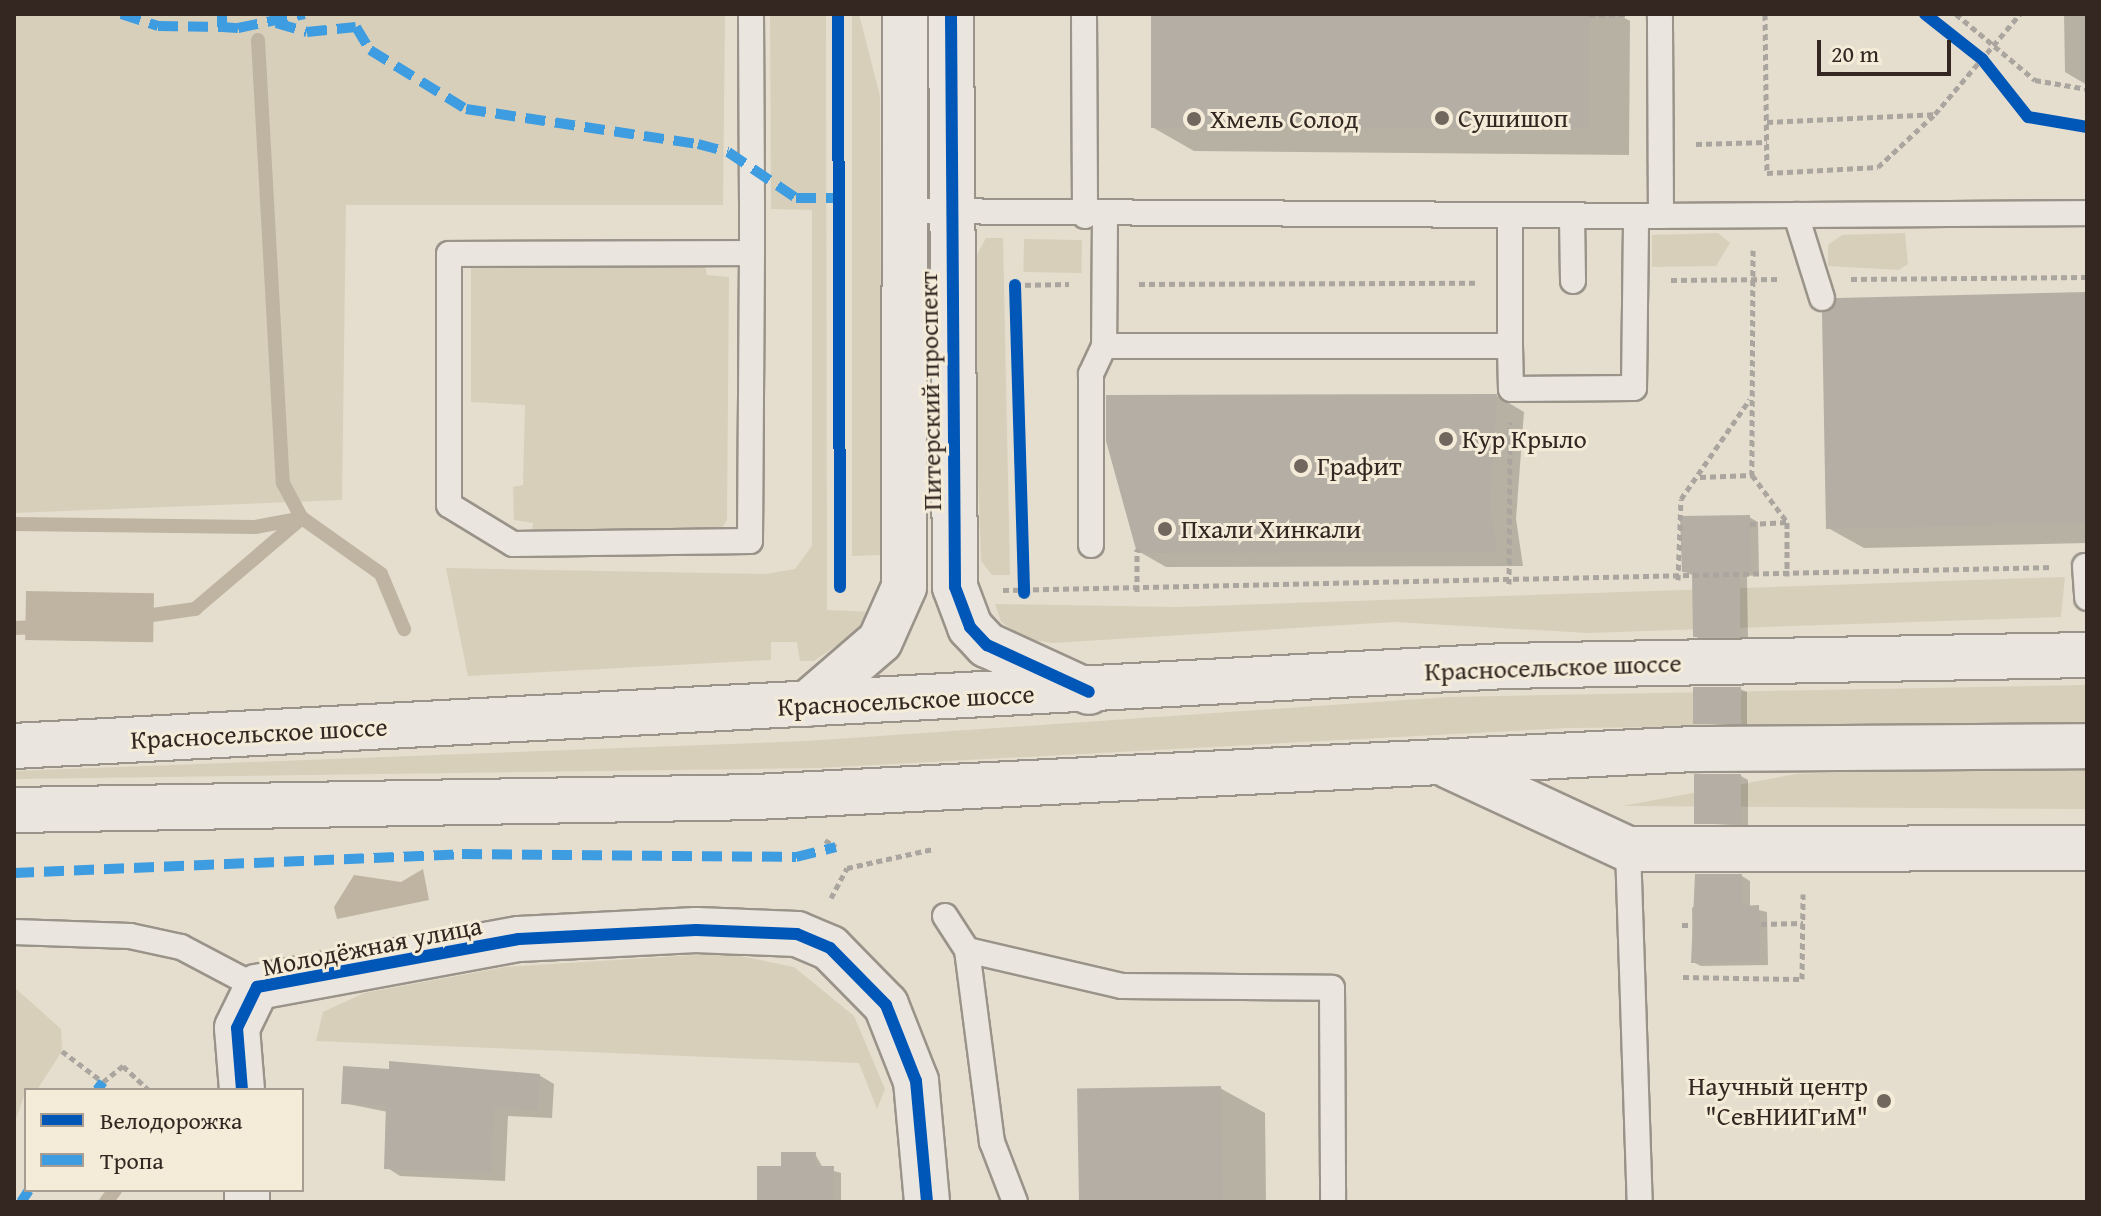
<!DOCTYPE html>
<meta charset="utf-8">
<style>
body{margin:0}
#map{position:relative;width:2101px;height:1216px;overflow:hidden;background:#e5dece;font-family:"Gentium Book Plus",serif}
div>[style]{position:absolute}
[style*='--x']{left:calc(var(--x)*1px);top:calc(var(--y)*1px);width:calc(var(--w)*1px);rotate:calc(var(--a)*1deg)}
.green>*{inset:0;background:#d8cfba;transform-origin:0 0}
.water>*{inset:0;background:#bfb4a1;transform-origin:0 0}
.shadow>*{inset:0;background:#0003}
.stream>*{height:14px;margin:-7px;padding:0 7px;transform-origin:7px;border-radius:7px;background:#bfb4a1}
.building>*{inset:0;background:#b4aea4;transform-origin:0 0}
.path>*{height:5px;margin-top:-2.5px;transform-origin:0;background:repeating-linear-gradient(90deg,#aaa69f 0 6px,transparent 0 10px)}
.roads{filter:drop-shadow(2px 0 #99938a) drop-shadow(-2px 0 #99938a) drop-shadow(0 2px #99938a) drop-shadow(0 -2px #99938a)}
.service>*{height:24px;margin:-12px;padding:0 12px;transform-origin:12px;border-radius:12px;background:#eae6df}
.minor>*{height:44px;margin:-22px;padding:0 22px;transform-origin:22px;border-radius:22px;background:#eae6df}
.secondary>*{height:44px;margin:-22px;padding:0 22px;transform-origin:22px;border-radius:22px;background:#eae6df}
.quiet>*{height:10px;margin-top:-5px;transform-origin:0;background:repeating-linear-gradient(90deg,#3e9ce0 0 20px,transparent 0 30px)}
.cycleway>*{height:12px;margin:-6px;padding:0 6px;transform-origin:6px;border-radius:6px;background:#0057b8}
.dots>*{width:22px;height:22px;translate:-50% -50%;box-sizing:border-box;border:4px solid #f4ecd9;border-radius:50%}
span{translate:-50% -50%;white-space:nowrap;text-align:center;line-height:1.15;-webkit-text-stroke:6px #f4ecd9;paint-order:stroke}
.poi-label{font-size:26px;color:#342722}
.left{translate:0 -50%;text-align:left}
.right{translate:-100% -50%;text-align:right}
.street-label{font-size:26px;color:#342722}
.frame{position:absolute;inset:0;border:16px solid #342722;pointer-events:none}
.legend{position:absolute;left:24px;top:1088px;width:280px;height:104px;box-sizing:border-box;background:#f4ecd9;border:2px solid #a79d90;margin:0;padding:10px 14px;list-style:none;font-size:24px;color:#342722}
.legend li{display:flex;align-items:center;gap:16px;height:40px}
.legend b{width:40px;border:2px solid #a79d90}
.scale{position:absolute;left:1817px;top:40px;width:134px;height:36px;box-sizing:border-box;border:4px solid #342722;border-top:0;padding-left:10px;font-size:24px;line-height:28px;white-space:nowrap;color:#342722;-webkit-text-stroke:6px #f4ecd9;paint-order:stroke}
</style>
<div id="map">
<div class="green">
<div style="clip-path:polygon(14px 14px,725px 14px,723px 205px,346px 205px,342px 500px,14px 513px)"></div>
<div style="clip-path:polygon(770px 14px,826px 14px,827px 610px,873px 612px,870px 623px,814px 661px,800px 661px,797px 642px,771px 642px,771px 660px,468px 676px,446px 568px,765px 574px,795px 569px,812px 546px,812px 210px,771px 209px)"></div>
<div style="clip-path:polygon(852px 14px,859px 14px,880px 96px,882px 555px,852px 556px)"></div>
<div style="clip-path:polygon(1718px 233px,1730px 243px,1716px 266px,1652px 267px,1652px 235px)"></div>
<div style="clip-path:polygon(1905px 233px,1908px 264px,1899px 270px,1828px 266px,1828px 245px,1842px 235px)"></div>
<div style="clip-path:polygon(986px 238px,1003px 238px,1010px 575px,992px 575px,981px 561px,971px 266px)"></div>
<div style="left:1024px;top:239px;width:58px;height:33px;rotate:1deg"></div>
<div style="clip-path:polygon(704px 260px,707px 275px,729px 277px,727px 520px,720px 531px,532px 533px,533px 523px,514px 520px,513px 487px,523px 485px,525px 405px,471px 402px,471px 264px)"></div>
<div style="clip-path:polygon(2065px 577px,2061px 617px,1588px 633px,1394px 622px,1052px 643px,1026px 639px,1001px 622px,995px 604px,1177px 607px)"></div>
<div style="clip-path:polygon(2087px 685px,2087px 723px,1567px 728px,818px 768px,14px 779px,14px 771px,807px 741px,1448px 697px)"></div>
<div style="clip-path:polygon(1969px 767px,2087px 768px,2087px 809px,1622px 806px,1796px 774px)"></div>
<div style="clip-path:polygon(726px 953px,794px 967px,854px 1016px,885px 1089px,877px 1109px,859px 1063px,316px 1041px,323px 1012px,364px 993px,505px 967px)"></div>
<div style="clip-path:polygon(14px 987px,61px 1029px,62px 1051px,37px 1090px,26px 1090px,14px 1125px)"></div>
</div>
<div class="water">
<div style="left:26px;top:591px;width:128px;height:49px;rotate:1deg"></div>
<div style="clip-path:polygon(423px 869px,429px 900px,337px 919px,334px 907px,354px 875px,401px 882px)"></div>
</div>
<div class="shadow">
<div style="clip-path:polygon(1153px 14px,1617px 14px,1630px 21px,1629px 155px,1194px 151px,1152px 127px)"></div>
<div style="clip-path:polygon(2064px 14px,2087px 14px,2087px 85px,2065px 72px)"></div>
<div style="clip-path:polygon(2087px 294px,2087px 543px,1864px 548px,1828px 528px)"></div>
<div style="clip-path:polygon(1497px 396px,1524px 412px,1516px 519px,1523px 566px,1166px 567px,1138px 551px)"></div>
<div style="clip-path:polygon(1749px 517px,1758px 522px,1759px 575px,1747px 576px,1748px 640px,1703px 641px,1695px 636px,1694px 576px,1684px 571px)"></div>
<div style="clip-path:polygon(1740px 689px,1747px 692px,1747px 726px,1696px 723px)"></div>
<div style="clip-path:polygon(1741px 776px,1748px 780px,1748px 826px,1697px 823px)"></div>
<div style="clip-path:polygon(1742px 876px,1750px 881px,1750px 908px,1767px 912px,1768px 965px,1701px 966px,1693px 962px,1692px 908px)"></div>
<div style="clip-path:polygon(539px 1075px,554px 1084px,552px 1118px,508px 1116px,505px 1181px,400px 1176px,386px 1167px,388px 1112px,343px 1103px)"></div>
<div style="clip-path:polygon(1220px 1088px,1265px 1113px,1266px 1202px,1081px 1202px)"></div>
<div style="clip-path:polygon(815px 1154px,823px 1168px,841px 1173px,841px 1202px,759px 1202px,783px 1168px)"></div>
</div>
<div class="stream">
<div style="--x:258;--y:40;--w:444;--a:86.8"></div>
<div style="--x:283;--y:483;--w:40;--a:62"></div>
<div style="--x:302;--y:518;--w:97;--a:35.3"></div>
<div style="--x:381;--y:574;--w:60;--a:67.3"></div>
<div style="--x:14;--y:524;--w:241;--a:0.7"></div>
<div style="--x:255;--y:527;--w:48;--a:-10.8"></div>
<div style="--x:138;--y:617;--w:58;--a:-8"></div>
<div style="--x:195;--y:609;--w:140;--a:-40.4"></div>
<div style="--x:14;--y:628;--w:28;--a:-2"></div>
<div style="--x:106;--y:1202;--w:15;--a:-53"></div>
</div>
<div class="building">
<div style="left:1151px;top:14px;width:438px;height:114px"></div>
<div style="clip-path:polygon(2087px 292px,2087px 523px,1826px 529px,1822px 313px,1837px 298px)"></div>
<div style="clip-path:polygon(1497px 394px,1490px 502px,1497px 552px,1137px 553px,1106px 441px,1106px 395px)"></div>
<div style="clip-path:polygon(1750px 515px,1751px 571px,1740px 572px,1740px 637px,1693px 637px,1692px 573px,1682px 572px,1680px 516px)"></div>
<div style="left:1693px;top:687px;width:48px;height:37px"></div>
<div style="left:1694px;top:774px;width:47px;height:50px"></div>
<div style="clip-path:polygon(1695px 874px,1742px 874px,1742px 906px,1759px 905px,1760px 962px,1691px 963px)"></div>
<div style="clip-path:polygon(389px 1061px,540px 1074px,538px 1110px,494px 1108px,491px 1173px,384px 1169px,386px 1105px,341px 1104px,343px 1066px,389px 1069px)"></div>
<div style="left:1221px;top:1086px;width:116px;height:144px;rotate:89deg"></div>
<div style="clip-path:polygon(781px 1152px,816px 1152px,815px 1166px,834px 1166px,833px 1202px,757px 1202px,757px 1166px,781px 1166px)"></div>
</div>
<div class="path">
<div style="--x:838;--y:14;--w:573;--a:89.8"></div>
<div style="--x:1765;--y:14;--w:159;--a:89.3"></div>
<div style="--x:1956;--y:14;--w:103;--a:39.9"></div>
<div style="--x:2035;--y:80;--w:53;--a:9.8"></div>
<div style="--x:1589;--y:15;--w:39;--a:-1"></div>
<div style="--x:1767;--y:122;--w:167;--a:-2.7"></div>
<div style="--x:1696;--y:144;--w:71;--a:-1.6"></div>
<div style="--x:1767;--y:173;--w:111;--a:-3.1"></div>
<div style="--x:1878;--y:167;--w:78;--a:-42.9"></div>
<div style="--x:1935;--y:114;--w:131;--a:-49.6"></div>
<div style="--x:1753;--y:250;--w:225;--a:90.3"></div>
<div style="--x:1752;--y:475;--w:59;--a:53.3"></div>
<div style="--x:1787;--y:522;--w:54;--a:90"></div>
<div style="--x:1851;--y:279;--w:236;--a:-0.5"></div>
<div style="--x:1671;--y:280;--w:110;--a:-0.5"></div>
<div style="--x:1139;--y:284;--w:338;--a:-0.2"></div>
<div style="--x:1700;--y:477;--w:52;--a:-2.2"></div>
<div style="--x:1750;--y:524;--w:37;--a:-3"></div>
<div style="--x:1678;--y:580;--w:81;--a:-87.9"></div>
<div style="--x:1681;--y:499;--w:121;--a:-55.4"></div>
<div style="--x:1509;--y:584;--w:162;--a:-89.6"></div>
<div style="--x:1003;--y:590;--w:1050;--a:-1.25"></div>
<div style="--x:1137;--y:592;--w:43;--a:-90"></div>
<div style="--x:1024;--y:593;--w:308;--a:-91.7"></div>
<div style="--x:1015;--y:285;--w:54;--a:-1.1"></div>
<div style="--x:825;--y:840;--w:13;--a:32"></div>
<div style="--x:831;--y:898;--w:34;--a:-62"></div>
<div style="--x:847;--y:868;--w:88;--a:-12.5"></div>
<div style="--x:1761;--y:924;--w:42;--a:-1.4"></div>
<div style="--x:1682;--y:925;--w:8;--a:0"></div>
<div style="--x:1683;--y:977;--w:119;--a:1"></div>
<div style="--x:1802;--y:979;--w:85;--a:-89.3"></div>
<div style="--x:62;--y:1051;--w:51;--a:37.1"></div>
<div style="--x:103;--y:1082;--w:26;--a:-39"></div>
<div style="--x:123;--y:1066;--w:35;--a:43"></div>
</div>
<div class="roads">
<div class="service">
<div style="--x:751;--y:14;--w:194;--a:89.7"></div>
<div style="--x:752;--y:208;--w:45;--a:90"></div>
<div style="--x:752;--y:253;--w:288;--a:90.4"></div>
<div style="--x:750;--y:541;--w:237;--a:179.3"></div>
<div style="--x:513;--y:544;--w:75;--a:-148.6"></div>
<div style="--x:449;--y:505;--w:251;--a:-90"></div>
<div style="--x:449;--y:254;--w:303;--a:-0.2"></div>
<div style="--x:1084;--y:14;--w:202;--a:89.7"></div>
<div style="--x:904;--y:211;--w:757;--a:0.38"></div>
<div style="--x:1661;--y:216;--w:202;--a:-90.3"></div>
<div style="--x:1796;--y:215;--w:87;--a:72.6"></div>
<div style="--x:1105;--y:216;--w:130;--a:90.4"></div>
<div style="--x:1104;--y:346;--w:406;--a:0"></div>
<div style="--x:1510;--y:346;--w:129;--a:-90"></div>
<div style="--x:1572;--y:216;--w:65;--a:89.1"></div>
<div style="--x:1661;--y:216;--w:426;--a:-0.4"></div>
<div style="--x:1510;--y:346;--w:43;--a:88.7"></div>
<div style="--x:1511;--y:389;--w:123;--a:-0.5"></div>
<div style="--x:1634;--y:388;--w:172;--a:-89.3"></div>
<div style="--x:1091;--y:545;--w:171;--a:-90"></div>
<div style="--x:1091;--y:374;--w:31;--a:-65"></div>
<div style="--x:2085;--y:566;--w:32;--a:86"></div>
<div style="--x:1628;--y:849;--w:353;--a:88.1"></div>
<div style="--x:945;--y:916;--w:40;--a:57.1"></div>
<div style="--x:967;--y:950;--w:194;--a:82.6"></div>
<div style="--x:992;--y:1142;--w:64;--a:69"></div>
<div style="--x:14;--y:932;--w:116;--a:2"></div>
<div style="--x:130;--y:936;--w:52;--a:12.2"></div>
<div style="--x:181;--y:947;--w:86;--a:27.8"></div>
<div style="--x:967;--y:950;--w:159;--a:13.1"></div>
<div style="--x:1122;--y:986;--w:210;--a:0.5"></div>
<div style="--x:1332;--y:988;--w:214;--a:89.7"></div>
</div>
<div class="minor">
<div style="--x:951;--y:14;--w:573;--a:89.6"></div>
<div style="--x:955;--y:587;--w:43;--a:69.4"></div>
<div style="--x:970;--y:627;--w:25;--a:47"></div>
<div style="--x:987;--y:645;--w:112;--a:24.7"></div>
<div style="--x:807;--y:704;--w:96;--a:-40.8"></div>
<div style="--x:880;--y:641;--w:59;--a:-66"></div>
<div style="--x:904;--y:587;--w:573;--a:-89.9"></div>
<div style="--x:1449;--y:766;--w:197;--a:24.9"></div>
<div style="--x:1628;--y:849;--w:459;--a:-0.1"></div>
<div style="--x:242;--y:1090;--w:62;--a:-94.6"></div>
<div style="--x:237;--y:1028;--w:46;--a:-64"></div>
<div style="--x:257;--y:987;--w:266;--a:-10.4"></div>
<div style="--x:519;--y:939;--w:177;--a:-2.9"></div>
<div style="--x:696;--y:930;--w:101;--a:2.3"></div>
<div style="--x:797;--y:934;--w:36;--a:23"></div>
<div style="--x:830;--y:948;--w:80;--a:45.5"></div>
<div style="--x:886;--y:1005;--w:82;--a:68.5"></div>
<div style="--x:916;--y:1081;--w:121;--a:84.8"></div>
<div style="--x:247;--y:1190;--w:12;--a:90"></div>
</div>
<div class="secondary">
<div style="--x:14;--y:746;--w:1492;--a:-3.07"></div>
<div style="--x:1504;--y:666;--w:583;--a:-1.08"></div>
<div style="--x:14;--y:810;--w:742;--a:-1"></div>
<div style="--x:756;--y:797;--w:939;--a:-2.93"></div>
<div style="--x:1694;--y:749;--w:393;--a:-0.4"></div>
</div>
</div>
<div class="quiet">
<div style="--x:121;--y:14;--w:39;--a:18"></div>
<div style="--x:158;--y:26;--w:64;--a:0.9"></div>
<div style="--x:222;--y:14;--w:13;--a:90"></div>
<div style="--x:222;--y:27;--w:16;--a:4"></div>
<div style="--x:238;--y:28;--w:68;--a:-11.8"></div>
<div style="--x:276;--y:23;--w:32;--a:16"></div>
<div style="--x:307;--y:32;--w:49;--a:-5.8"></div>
<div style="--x:356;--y:27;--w:27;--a:59"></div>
<div style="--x:370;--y:50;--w:113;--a:31.6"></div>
<div style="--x:466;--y:109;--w:235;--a:8.6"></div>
<div style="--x:698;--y:144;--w:31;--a:15"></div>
<div style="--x:728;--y:152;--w:82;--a:34.1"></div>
<div style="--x:796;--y:198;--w:40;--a:0"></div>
<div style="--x:14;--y:873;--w:448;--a:-2.4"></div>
<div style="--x:462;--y:854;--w:334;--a:0.5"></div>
<div style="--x:796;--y:857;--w:41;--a:-14"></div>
<div style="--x:97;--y:1090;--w:10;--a:-53"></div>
<div style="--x:21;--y:1202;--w:14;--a:-56"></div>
</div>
<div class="cycleway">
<div style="--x:838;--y:14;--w:573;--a:89.8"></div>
<div style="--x:951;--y:14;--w:573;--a:89.6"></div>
<div style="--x:955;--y:587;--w:43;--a:69.4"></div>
<div style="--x:970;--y:627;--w:25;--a:47"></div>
<div style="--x:987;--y:645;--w:112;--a:24.7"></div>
<div style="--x:1925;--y:14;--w:73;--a:38.3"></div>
<div style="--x:1982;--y:59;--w:74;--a:51.6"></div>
<div style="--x:2028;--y:117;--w:60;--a:9.6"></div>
<div style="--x:1015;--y:285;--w:308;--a:88.3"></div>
<div style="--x:242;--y:1090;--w:62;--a:-94.6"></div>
<div style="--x:237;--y:1028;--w:46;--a:-64"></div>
<div style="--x:257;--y:987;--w:266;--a:-10.4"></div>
<div style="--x:519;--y:939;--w:177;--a:-2.9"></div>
<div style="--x:696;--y:930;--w:101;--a:2.3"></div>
<div style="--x:797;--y:934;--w:36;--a:23"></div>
<div style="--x:830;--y:948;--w:80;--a:45.5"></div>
<div style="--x:886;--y:1005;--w:82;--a:68.5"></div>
<div style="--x:916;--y:1081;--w:121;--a:84.8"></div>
</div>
<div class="dots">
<div style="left:1442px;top:118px;background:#72675e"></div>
<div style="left:1194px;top:119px;background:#72675e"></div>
<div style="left:1446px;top:439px;background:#72675e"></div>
<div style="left:1301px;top:466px;background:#72675e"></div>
<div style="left:1165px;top:529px;background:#72675e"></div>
<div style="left:1884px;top:1101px;background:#72675e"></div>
</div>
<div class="poi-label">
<span class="left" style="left:1458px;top:118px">Сушишоп</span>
<span class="left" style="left:1210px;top:119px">Хмель Солод</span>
<span class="left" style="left:1462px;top:439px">Кур Крыло</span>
<span class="left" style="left:1317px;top:466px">Графит</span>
<span class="left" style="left:1181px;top:529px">Пхали Хинкали</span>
<span class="right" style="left:1868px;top:1101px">Научный центр<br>"СевНИИГиМ"</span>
</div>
<div class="street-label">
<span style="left:930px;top:391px;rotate:-91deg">Питерский проспект</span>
<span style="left:1553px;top:667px;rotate:-2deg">Красносельское шоссе</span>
<span style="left:906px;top:700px;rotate:-3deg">Красносельское шоссе</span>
<span style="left:259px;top:733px;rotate:-3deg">Красносельское шоссе</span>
<span style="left:372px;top:946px;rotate:-11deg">Молодёжная улица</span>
</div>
<div class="frame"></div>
<ul class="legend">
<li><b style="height:10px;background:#0057b8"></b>Велодорожка</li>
<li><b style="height:10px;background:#3e9ce0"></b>Тропа</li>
</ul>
<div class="scale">20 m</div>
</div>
